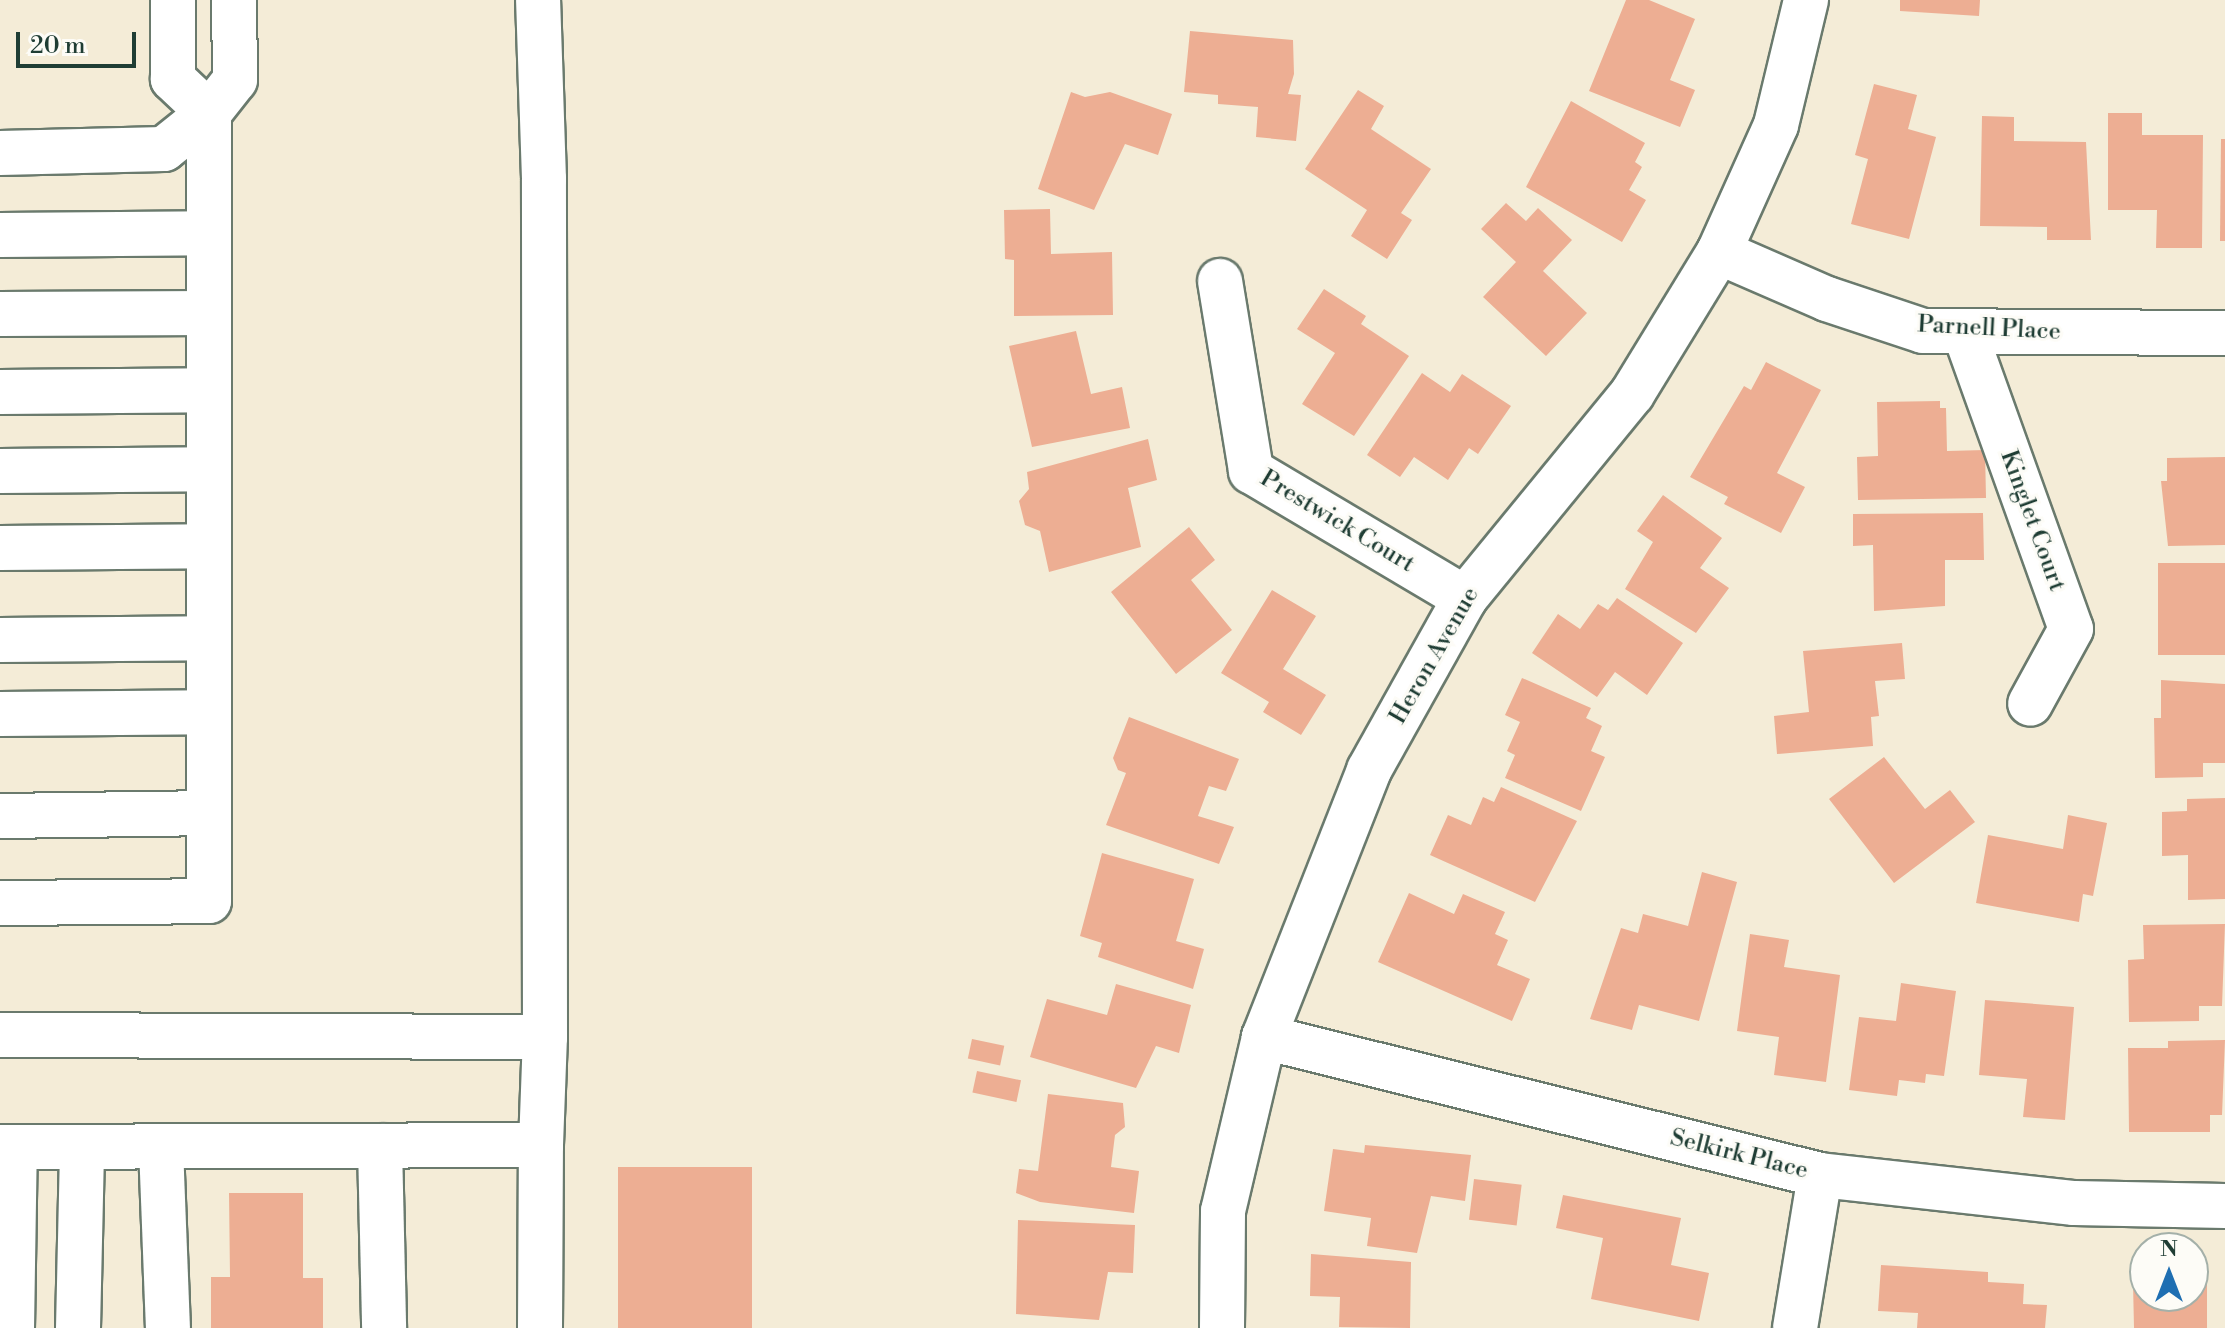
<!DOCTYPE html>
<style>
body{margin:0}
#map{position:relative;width:2225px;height:1328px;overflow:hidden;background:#f4ecd7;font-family:"Libre Bodoni",serif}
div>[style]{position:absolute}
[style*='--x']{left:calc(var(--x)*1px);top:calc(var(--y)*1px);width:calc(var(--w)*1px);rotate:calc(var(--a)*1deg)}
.building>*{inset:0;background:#edae93;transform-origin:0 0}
.roads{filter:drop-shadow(2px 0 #6a7a6d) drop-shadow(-2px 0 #6a7a6d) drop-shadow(0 2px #6a7a6d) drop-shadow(0 -2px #6a7a6d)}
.minor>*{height:44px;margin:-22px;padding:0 22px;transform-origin:22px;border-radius:22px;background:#fff}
span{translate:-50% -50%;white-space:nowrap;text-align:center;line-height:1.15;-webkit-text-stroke:6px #fdfcf7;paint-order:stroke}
.street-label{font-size:24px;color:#1f3d34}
.north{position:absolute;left:2129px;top:1232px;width:80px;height:80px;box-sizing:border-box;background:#fdfcf7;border:2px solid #a4b0a9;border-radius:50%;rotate:0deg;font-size:22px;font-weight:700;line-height:32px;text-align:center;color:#1f3d34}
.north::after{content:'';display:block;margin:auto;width:28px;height:36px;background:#1f6fb2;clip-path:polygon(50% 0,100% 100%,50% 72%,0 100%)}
.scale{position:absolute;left:16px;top:32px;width:120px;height:36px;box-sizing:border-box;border:4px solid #1f3d34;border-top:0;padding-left:10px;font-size:24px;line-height:28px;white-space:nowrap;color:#1f3d34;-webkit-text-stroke:6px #fdfcf7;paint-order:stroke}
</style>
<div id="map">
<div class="building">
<div style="clip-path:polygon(1626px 0,1649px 0,1695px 19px,1670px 80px,1695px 90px,1680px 127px,1589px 91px)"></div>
<div style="clip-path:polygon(1900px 0,1980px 0,1979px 16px,1900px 11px)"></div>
<div style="clip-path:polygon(1190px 31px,1293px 40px,1294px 74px,1288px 94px,1301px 95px,1296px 141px,1256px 137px,1258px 107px,1218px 104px,1218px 95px,1184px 92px)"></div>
<div style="clip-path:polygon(1874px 84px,1917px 95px,1908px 129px,1936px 137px,1909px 239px,1851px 224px,1868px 159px,1855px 155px)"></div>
<div style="clip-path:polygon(1358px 90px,1384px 106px,1371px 129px,1431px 169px,1401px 213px,1412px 220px,1387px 259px,1351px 236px,1367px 210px,1305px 169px)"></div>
<div style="clip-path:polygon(1071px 92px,1085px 97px,1110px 92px,1172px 114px,1158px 155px,1125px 144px,1094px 210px,1038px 189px)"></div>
<div style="clip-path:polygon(1571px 101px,1645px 143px,1635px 162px,1642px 167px,1629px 190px,1646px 200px,1622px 242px,1526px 187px)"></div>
<div style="clip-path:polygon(2108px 113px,2142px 113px,2142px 135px,2203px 135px,2202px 248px,2156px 248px,2157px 210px,2108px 210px)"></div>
<div style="clip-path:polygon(1982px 116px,2014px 117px,2014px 141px,2086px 142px,2091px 240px,2047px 240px,2047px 227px,1980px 226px)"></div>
<div style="clip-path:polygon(2221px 139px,2225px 139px,2225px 241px,2220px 241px)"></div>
<div style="clip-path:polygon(1506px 203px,1526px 221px,1538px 208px,1572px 240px,1543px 271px,1587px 313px,1546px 356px,1483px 297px,1516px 262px,1481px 229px)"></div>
<div style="clip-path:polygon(1050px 209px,1051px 254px,1112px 252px,1113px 315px,1014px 316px,1014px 260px,1005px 259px,1004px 210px)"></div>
<div style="clip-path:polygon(1324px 289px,1366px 316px,1361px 324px,1409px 356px,1354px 436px,1302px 404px,1335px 353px,1297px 329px)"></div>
<div style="clip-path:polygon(1076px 331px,1091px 394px,1122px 387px,1130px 428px,1032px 447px,1009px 346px)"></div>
<div style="clip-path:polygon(1766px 362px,1821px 390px,1777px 473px,1805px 487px,1781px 533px,1724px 504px,1728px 497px,1690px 477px,1744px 386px,1751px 390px)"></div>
<div style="clip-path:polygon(1422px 373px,1450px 392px,1462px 374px,1511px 406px,1478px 454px,1469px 448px,1448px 480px,1414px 457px,1400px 477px,1367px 455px)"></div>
<div style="clip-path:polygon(1940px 401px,1940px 408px,1946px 408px,1947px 451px,1985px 450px,1986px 498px,1858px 500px,1857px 457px,1878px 456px,1877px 402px)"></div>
<div style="clip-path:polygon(1148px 439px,1157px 480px,1128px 488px,1141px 547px,1049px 572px,1040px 531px,1025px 525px,1019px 501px,1029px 489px,1027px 472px)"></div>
<div style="clip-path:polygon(2225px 457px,2225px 545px,2168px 546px,2161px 481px,2167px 481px,2167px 458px)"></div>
<div style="clip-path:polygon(1663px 495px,1722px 538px,1700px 568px,1729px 588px,1696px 633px,1625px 589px,1653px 542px,1637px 531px)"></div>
<div style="clip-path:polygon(1983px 513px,1984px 560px,1945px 560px,1945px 606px,1874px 611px,1873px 545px,1853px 546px,1853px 514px)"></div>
<div style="clip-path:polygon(1189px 527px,1215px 560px,1191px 580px,1232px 630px,1176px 674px,1111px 592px)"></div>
<div style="left:2158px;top:563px;width:67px;height:92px"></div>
<div style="clip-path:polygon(1272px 590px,1316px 616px,1283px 669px,1326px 695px,1301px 735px,1263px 712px,1269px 702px,1221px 673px)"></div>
<div style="clip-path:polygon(1617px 598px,1683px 643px,1647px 695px,1615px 672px,1597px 697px,1532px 653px,1558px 614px,1580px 629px,1598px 604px,1608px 610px)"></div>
<div style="clip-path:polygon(1902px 643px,1905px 679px,1875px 681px,1879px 716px,1871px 717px,1873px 746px,1777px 754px,1774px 716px,1809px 712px,1803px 651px)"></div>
<div style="clip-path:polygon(1522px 678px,1591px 708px,1586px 718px,1602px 726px,1591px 751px,1605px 757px,1581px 811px,1505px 778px,1515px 755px,1507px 751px,1520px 722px,1505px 715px)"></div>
<div style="clip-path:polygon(2161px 680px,2225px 684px,2225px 763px,2203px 763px,2203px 777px,2155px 778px,2154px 718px,2161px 718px)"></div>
<div style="clip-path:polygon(1129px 717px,1239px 759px,1226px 791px,1209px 786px,1198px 816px,1234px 827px,1219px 864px,1106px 825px,1126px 773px,1118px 770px,1113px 758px)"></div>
<div style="clip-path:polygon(1884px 757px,1925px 809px,1950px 790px,1975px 822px,1894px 883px,1829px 799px)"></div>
<div style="clip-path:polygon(1501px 787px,1577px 821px,1535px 902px,1430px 855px,1448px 815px,1471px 825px,1483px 797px,1494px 802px)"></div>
<div style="clip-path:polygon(2225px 798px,2225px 899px,2188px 900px,2188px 855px,2162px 856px,2162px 812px,2187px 811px,2187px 799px)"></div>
<div style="clip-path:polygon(2068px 815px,2107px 823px,2093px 896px,2083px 894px,2079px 922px,1976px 903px,1988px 835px,2063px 849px)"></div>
<div style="clip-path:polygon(1102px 853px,1194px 879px,1176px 941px,1204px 949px,1193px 989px,1098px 957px,1102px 943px,1080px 936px)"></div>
<div style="clip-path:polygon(1702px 872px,1737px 882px,1699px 1021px,1639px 1005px,1632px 1030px,1590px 1019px,1621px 928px,1638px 933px,1643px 914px,1688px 926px)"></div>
<div style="clip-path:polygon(1409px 893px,1454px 914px,1463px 894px,1505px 912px,1495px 934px,1508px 940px,1497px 965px,1530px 979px,1512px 1021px,1378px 962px)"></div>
<div style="clip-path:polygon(2225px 924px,2222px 1006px,2199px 1006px,2199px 1021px,2129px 1022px,2128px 960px,2144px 959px,2143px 925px)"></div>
<div style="clip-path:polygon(1750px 934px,1789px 940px,1784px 967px,1840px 975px,1826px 1082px,1774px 1075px,1779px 1037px,1737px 1031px)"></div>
<div style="clip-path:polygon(1901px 983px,1956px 991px,1944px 1076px,1926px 1074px,1925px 1083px,1899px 1080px,1897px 1096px,1849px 1090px,1859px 1017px,1896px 1021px)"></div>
<div style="clip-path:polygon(1116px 984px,1191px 1005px,1179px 1053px,1156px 1046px,1136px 1088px,1030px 1057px,1047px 999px,1107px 1015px)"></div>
<div style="clip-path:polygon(1985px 1000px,2074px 1007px,2065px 1120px,2023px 1117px,2027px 1079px,1979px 1075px)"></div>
<div style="left:972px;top:1039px;width:33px;height:20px;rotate:12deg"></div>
<div style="clip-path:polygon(2225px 1040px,2222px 1115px,2210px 1115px,2210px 1132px,2129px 1132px,2128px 1048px,2168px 1048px,2168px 1041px)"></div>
<div style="left:977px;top:1071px;width:45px;height:22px;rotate:12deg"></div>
<div style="clip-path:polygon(1048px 1094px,1123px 1103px,1125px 1127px,1115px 1135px,1111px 1167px,1139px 1171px,1134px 1213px,1040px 1202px,1016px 1193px,1019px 1169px,1038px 1171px)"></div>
<div style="clip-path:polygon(1365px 1145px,1471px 1155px,1465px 1201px,1431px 1196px,1417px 1253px,1367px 1246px,1371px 1218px,1324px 1211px,1333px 1149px,1364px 1153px)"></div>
<div style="left:752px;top:1167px;width:161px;height:134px;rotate:90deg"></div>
<div style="left:1474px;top:1179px;width:48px;height:41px;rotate:7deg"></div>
<div style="clip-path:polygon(229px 1193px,303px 1193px,303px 1278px,323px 1278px,323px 1328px,211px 1328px,211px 1277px,230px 1277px)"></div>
<div style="clip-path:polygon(1563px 1195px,1681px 1218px,1671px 1265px,1709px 1273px,1699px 1321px,1591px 1299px,1603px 1238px,1556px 1228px)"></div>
<div style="clip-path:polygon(1018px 1220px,1135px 1225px,1133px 1273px,1108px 1272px,1099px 1320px,1016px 1314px)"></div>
<div style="clip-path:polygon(1311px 1254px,1411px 1262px,1410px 1328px,1339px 1327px,1340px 1297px,1310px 1296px)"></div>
<div style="clip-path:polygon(1881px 1265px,1988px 1272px,1988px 1282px,2024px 1284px,2023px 1304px,2047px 1305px,2045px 1328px,1917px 1328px,1918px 1313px,1878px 1311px)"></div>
<div style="clip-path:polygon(2193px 1282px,2207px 1282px,2207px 1328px,2134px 1328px,2133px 1283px,2145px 1283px,2145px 1296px,2193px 1296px)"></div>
</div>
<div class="roads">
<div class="minor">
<div style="--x:0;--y:153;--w:164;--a:-1.4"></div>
<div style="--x:164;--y:149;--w:58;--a:-38.7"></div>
<div style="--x:209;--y:113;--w:42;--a:-51.8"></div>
<div style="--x:235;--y:80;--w:80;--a:-90.7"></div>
<div style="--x:0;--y:235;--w:209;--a:-0.5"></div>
<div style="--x:1719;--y:252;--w:118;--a:23.5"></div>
<div style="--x:1827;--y:299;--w:101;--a:18.4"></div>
<div style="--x:1923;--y:331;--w:302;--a:0.4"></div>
<div style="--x:1220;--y:281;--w:193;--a:80.7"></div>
<div style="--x:1251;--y:471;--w:249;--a:30.7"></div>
<div style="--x:0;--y:314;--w:209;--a:-0.3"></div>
<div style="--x:1965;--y:333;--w:314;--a:70.3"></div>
<div style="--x:2071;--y:629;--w:85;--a:118.7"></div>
<div style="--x:0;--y:392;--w:209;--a:-0.5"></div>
<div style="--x:0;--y:471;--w:209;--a:-0.5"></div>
<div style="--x:0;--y:548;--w:209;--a:-0.5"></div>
<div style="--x:0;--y:640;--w:209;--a:-0.5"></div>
<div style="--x:0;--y:714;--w:209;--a:-0.5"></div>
<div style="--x:0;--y:816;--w:209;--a:-0.8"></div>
<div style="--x:0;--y:903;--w:209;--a:-0.5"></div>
<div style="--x:209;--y:901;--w:788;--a:-90"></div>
<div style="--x:209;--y:113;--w:50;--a:-136.6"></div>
<div style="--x:173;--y:79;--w:79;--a:-90"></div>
<div style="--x:0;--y:1035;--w:545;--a:0.21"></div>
<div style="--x:545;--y:1037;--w:858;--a:-90.07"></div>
<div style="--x:544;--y:179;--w:179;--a:-91.9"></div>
<div style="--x:1264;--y:1037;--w:573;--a:13.94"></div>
<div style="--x:1820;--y:1175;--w:256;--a:6.3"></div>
<div style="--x:2074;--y:1203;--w:151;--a:1.1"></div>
<div style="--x:380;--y:1146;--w:182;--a:88.7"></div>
<div style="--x:0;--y:1147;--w:541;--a:-0.21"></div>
<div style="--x:541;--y:1145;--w:108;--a:-87.9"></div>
<div style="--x:161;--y:1147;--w:181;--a:87.8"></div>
<div style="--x:12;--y:1328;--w:181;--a:-89.1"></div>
<div style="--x:78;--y:1328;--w:181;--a:-88.7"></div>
<div style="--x:540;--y:1328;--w:183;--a:-89.7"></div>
<div style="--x:1222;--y:1328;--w:117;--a:-89.5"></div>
<div style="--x:1223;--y:1211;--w:179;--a:-76.7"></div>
<div style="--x:1264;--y:1037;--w:287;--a:-68.5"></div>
<div style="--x:1369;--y:770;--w:197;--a:-60.8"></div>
<div style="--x:1465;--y:598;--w:264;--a:-50.7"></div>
<div style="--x:1632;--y:394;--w:167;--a:-58.5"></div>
<div style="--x:1719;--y:252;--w:139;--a:-65.8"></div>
<div style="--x:1776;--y:125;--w:129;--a:-76.5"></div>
<div style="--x:1795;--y:1328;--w:155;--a:-80.7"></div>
</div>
</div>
<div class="street-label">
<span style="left:1989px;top:329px;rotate:3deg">Parnell Place</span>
<span style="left:2032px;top:521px;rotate:70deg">Kinglet Court</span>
<span style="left:1337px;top:522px;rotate:31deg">Prestwick Court</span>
<span style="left:1435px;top:656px;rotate:-60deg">Heron Avenue</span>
<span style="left:1739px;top:1155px;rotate:14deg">Selkirk Place</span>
</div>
<div class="north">N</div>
<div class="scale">20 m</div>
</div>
